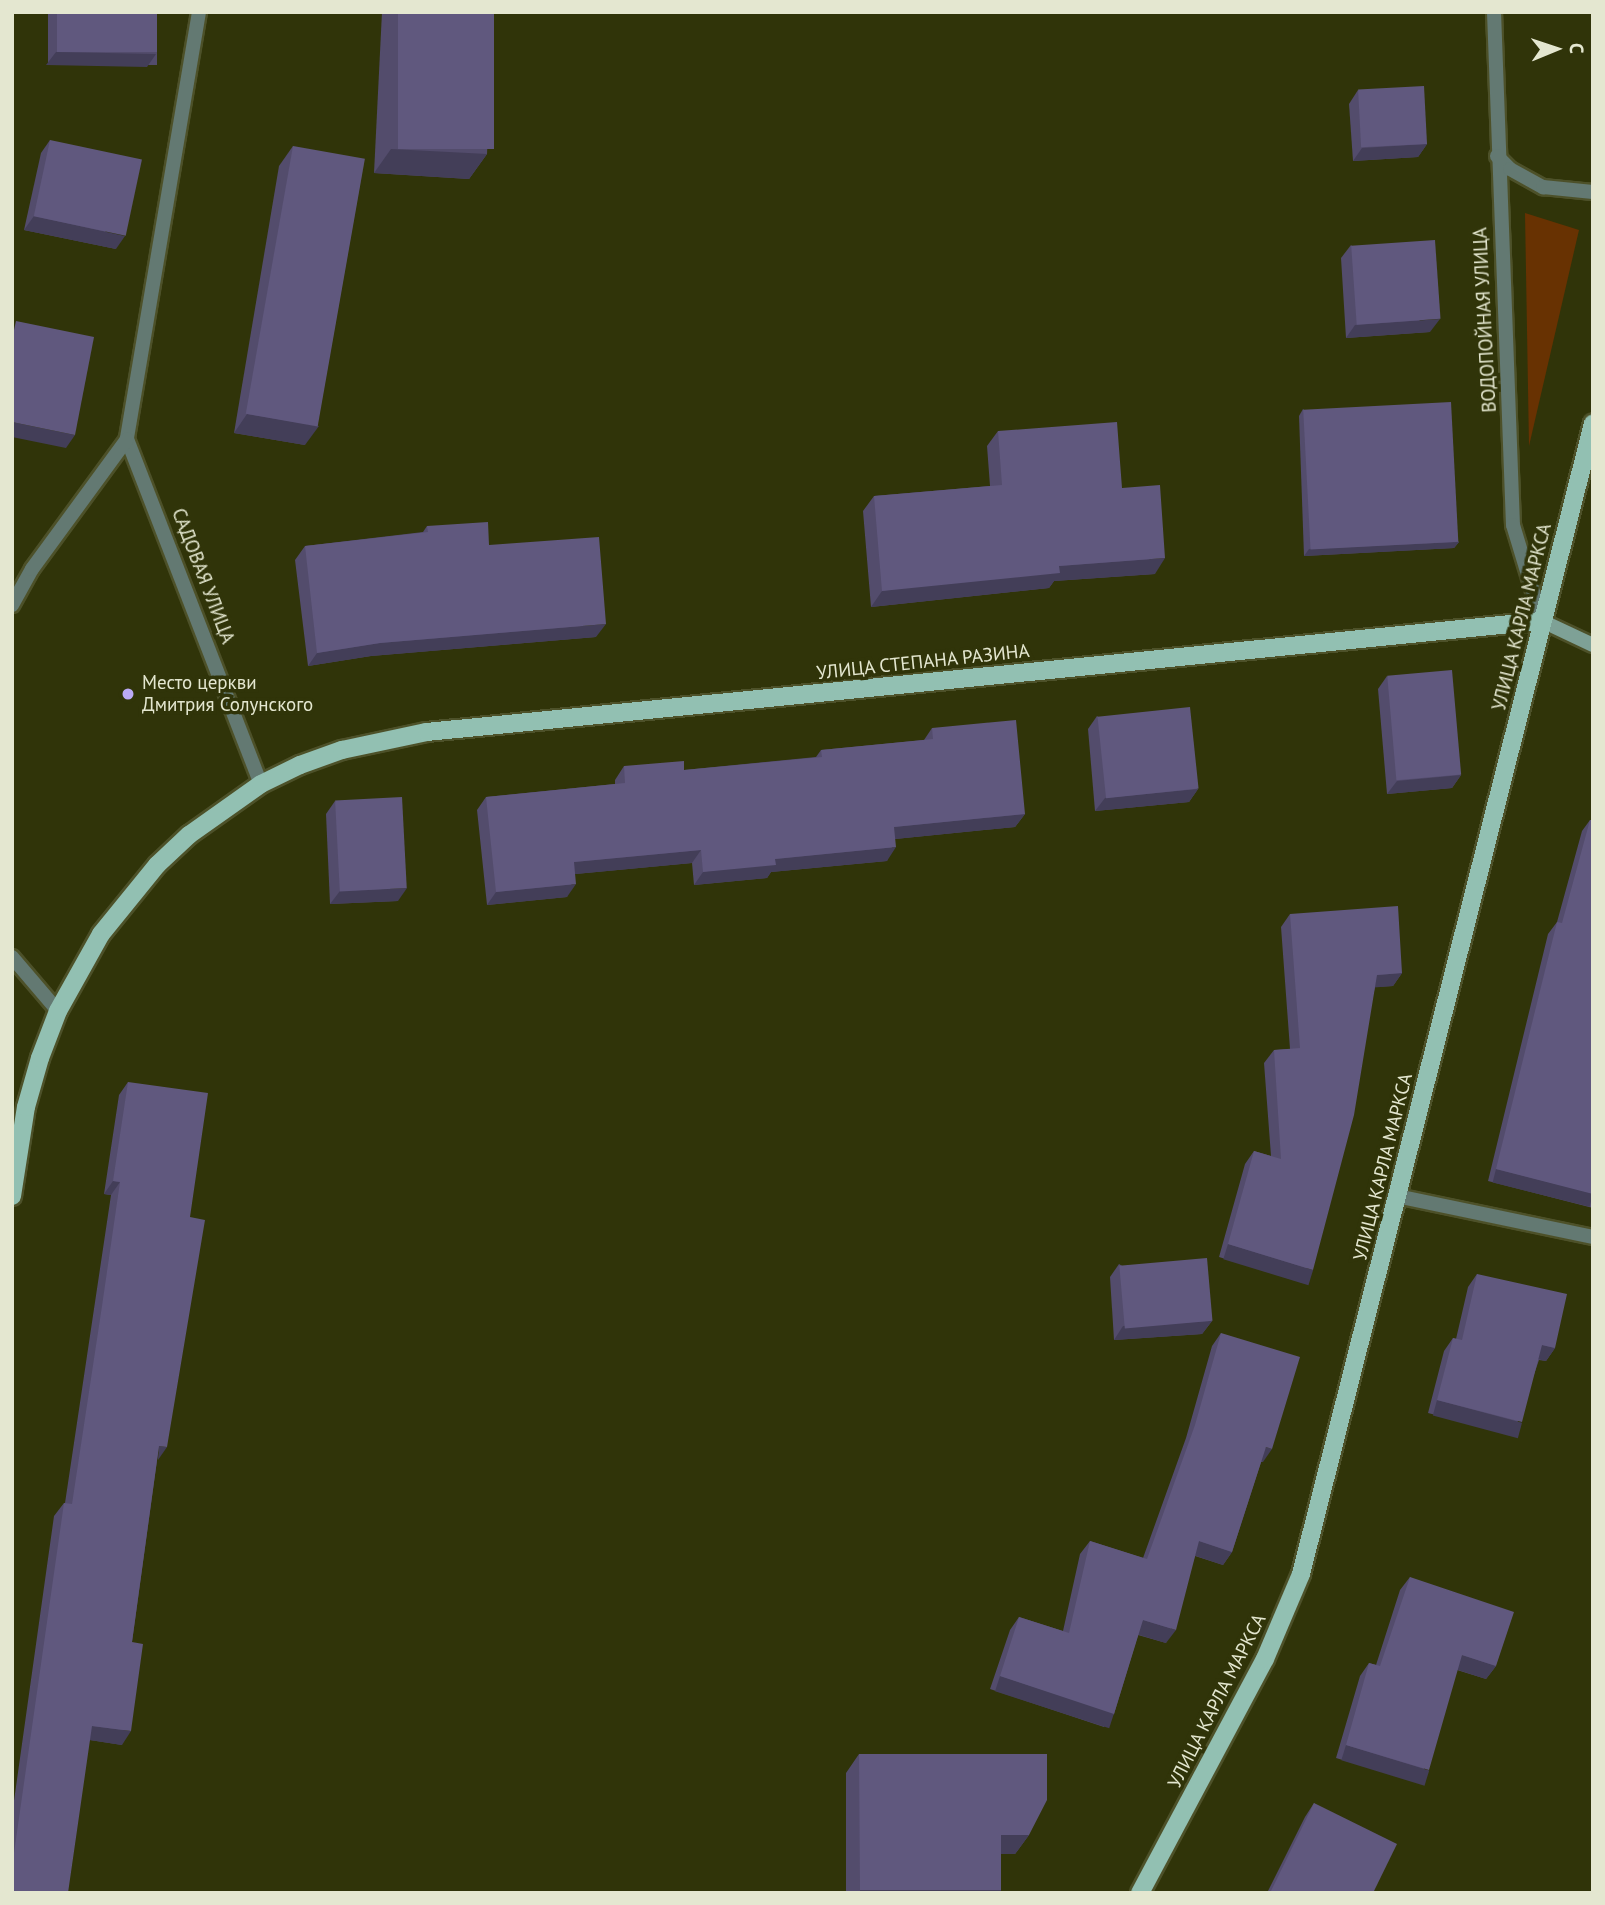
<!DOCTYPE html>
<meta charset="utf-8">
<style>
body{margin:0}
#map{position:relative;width:1605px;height:1905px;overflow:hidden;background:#303409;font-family:"PT Sans",sans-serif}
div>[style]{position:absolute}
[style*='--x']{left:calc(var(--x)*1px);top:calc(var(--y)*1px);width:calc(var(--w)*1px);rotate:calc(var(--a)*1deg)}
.green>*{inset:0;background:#683202}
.roads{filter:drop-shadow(2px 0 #4d5129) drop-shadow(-2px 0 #4d5129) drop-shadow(0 2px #4d5129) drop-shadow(0 -2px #4d5129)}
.lane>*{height:14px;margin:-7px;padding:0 7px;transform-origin:7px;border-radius:7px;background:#637972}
.street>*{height:14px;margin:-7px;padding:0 7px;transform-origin:7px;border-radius:7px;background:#637972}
.secondary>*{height:14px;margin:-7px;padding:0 7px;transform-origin:7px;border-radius:7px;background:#7ea196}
.primary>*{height:18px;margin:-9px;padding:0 9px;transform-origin:9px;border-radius:9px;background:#92c0b2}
.wall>*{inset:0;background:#534c6c;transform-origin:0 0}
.shaded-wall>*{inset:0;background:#433e58;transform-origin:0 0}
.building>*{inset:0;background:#60587e;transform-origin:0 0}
.dots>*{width:19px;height:19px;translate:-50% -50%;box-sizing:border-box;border:4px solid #303409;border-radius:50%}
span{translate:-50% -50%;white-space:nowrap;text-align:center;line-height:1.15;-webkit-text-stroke:7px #303409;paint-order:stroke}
.street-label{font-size:19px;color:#e4e7d0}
.poi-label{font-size:19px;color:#e4e7d0}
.left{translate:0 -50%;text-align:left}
.frame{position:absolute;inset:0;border:14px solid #e4e7d0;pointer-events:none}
.north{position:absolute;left:1521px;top:14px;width:70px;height:70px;-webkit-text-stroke:5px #303409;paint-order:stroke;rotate:88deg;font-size:19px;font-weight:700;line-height:28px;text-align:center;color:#e4e7d0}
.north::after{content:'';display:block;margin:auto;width:24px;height:32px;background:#e4e7d0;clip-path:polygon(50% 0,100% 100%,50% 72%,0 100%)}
</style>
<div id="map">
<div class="green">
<div style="clip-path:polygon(1525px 213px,1579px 230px,1529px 446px)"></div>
</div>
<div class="roads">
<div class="lane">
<div style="--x:1397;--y:1196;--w:200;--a:11.8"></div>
</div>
<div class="street">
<div style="--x:199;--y:12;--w:433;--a:99.6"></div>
<div style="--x:127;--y:439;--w:370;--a:68.8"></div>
<div style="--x:1494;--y:12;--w:513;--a:87.88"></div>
<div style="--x:1513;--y:525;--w:100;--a:73.2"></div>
<div style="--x:1497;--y:156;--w:18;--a:45"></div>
<div style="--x:1510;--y:169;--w:38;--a:29"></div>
<div style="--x:1543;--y:187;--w:50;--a:5.7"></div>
<div style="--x:12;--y:605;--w:41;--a:-60.9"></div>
<div style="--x:32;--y:569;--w:161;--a:-53.8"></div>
<div style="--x:12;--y:957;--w:71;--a:49.6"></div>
</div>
<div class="secondary">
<div style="--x:1542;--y:621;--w:56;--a:25.2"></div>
</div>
<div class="primary">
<div style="--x:12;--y:1196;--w:90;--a:-81.1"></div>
<div style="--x:26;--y:1107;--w:51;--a:-74.1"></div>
<div style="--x:40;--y:1058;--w:50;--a:-69"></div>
<div style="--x:58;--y:1011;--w:88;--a:-60.8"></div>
<div style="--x:101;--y:934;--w:89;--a:-50.9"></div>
<div style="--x:157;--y:865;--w:44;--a:-43.2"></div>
<div style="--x:189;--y:835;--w:88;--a:-35.3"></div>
<div style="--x:261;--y:784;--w:43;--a:-26"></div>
<div style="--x:300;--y:765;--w:45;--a:-19.7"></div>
<div style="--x:342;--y:750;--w:87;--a:-12"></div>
<div style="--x:427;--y:732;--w:1121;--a:-5.69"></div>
<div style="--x:1140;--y:1893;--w:265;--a:-61.9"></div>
<div style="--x:1265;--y:1659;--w:92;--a:-67"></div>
<div style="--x:1301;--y:1574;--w:1187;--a:-75.76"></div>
</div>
</div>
<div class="wall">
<div style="left:48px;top:12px;width:109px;height:53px"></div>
<div style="clip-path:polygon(382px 12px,494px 12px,487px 154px,469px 179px,374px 173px)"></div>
<div style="clip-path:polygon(1358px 90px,1427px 144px,1418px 157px,1353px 161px,1349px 104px)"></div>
<div style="clip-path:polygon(50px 140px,116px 249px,24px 230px,41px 153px)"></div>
<div style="clip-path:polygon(293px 146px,305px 445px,234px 433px,279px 166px)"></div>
<div style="clip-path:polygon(1351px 245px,1430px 332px,1346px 338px,1341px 258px)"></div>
<div style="clip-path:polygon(1303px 409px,1459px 542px,1454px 548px,1304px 556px,1299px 416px)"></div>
<div style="clip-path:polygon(998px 431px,1122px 488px,1155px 574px,1054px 581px,1049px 588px,871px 607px,863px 511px,874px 496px,990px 486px,987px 446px)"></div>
<div style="clip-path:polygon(427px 526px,489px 545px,596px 637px,371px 656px,308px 666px,295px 560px,305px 546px,423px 532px)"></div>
<div style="clip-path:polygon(1387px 676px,1461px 775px,1452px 788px,1387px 794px,1378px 689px)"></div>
<div style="clip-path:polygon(1097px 716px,1198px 789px,1189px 802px,1095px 811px,1088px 729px)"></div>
<div style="clip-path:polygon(932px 728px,1025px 814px,1015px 827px,895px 839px,887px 861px,771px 872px,767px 878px,694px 885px,692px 863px,575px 874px,567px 897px,487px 905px,477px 810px,486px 797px,615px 784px,615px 780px,624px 766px,684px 770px,816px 757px,821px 750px,924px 740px)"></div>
<div style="clip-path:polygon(335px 801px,398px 901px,330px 904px,326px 814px)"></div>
<div style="clip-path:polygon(1590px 820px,1593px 820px,1593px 1208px,1488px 1181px,1548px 934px,1557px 922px,1582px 831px)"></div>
<div style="clip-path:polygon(1290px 914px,1402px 973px,1393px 986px,1375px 987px,1303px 1283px,1219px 1257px,1245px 1164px,1254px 1151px,1271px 1156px,1264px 1063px,1274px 1050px,1290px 1049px,1281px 927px)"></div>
<div style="clip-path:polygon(128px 1082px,190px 1217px,157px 1460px,132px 1642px,122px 1745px,90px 1740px,12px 1893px,12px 1815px,54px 1516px,64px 1503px,65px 1503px,111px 1195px,104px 1194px,119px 1095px)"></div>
<div style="clip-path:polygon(1119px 1264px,1212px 1321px,1202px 1334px,1114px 1340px,1110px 1277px)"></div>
<div style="clip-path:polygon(1477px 1274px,1555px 1348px,1546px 1361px,1539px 1360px,1513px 1435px,1428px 1413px,1444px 1351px,1453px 1338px,1456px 1339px,1468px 1287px)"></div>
<div style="clip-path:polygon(1221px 1333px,1263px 1462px,1261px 1462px,1232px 1552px,1223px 1565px,1195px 1556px,1166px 1643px,1138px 1635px,1114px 1714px,1104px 1727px,990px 1689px,1010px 1630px,1019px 1617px,1063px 1631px,1080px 1554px,1090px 1541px,1143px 1558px,1186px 1438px,1212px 1346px)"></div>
<div style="clip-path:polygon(1410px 1577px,1496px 1666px,1486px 1679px,1457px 1670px,1419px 1783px,1336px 1758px,1360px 1676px,1369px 1663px,1376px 1665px,1400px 1590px)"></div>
<div style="clip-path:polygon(859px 1754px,1029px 1835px,1015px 1854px,1001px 1854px,999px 1893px,846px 1893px,846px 1773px)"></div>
<div style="clip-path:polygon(1314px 1803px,1373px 1893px,1267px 1893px,1305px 1817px)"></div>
</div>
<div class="shaded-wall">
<div style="clip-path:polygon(56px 52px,156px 54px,147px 67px,46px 65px)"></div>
<div style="clip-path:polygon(1427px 144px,1418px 157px,1353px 161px,1362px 148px)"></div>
<div style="clip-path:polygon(391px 149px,487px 154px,469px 179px,374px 173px)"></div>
<div style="clip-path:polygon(34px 216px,125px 236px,116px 249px,24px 230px)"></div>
<div style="clip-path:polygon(1440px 319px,1430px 332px,1346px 338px,1355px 325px)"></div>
<div style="clip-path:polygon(247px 414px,319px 426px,305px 445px,234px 433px)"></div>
<div style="clip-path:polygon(12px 422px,75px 435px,66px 448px,12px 437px)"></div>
<div style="clip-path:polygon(1459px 542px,1454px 548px,1304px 556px,1309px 549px)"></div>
<div style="clip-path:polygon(1165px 558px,1155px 574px,1054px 581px,1049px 588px,871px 607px,882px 591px,1059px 566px)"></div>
<div style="clip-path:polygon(606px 624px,596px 637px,371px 656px,308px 666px,317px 653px,380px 643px)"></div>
<div style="clip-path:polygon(1461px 775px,1452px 788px,1387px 794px,1397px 781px)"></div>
<div style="clip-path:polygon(1198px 789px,1189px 802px,1095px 811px,1105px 798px)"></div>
<div style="clip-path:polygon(1025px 814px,1015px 827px,885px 840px,894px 827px)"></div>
<div style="clip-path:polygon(896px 847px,887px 861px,771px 872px,767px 878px,694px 885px,703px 872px,775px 859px)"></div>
<div style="clip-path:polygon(701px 850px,692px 863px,565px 875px,574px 862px)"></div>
<div style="clip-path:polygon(576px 884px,567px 897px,487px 905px,496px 892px)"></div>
<div style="clip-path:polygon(407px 888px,398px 901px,330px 904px,340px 891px)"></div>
<div style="clip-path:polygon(1402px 973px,1393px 986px,1368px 988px,1377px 975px)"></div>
<div style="left:1496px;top:1169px;width:100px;height:14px;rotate:14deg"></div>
<div style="clip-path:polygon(113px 1181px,120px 1182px,111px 1195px,104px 1194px)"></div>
<div style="left:1228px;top:1244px;width:89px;height:16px;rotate:17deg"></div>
<div style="clip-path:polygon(1212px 1321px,1202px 1334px,1114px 1340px,1123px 1326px)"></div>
<div style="clip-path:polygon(1542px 1345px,1555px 1348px,1546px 1361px,1533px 1358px)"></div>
<div style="left:1437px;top:1400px;width:88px;height:16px;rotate:15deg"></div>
<div style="clip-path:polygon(159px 1446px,167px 1447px,158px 1460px)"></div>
<div style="clip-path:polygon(1266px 1447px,1272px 1449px,1263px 1462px,1257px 1460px)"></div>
<div style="clip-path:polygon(1199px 1541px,1232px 1552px,1223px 1565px,1190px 1554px)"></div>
<div style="clip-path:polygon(1143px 1620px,1176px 1630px,1166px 1643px,1133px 1633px)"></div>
<div style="clip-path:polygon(1462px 1655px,1496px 1666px,1486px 1679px,1452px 1668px)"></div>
<div style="left:1000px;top:1676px;width:120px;height:16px;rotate:18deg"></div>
<div style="clip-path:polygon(92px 1726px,131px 1731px,122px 1745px,83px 1739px)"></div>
<div style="left:1346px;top:1745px;width:87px;height:16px;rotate:17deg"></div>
<div style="clip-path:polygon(1001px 1835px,1029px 1835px,1015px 1854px,987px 1854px)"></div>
<div style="left:860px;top:1890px;width:141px;height:4px"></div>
</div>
<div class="building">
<div style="left:57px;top:12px;width:100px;height:40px"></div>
<div style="left:398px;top:12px;width:96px;height:137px"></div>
<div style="left:1424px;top:86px;width:58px;height:66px;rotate:87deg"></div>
<div style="left:50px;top:140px;width:94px;height:78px;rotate:12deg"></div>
<div style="left:293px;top:146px;width:73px;height:272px;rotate:10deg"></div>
<div style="left:1435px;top:240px;width:79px;height:84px;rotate:86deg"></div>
<div style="clip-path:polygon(16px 321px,94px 337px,75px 435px,12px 422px,12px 339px)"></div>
<div style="left:1451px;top:402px;width:140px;height:148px;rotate:87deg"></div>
<div style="clip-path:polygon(1117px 422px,1122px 488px,1160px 485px,1165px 558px,1059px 566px,1060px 573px,882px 591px,874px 496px,1002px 485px,998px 431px)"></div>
<div style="clip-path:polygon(488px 522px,489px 545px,599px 537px,606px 624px,380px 643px,317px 653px,305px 546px,428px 532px,427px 526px)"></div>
<div style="left:1452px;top:670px;width:105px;height:65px;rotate:85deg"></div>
<div style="left:1190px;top:707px;width:82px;height:93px;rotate:84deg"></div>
<div style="clip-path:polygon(1016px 720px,1025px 814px,894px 827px,896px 847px,775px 859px,776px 865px,703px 872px,701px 850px,574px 862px,576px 884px,496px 892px,486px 797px,625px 783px,624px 766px,684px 761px,684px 770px,822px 757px,821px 750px,933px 739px,932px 728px)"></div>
<div style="left:402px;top:797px;width:91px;height:67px;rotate:87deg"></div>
<div style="clip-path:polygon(1590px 820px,1593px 820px,1593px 1194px,1496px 1169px,1557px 922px,1562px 923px)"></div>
<div style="clip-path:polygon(1398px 906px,1402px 973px,1377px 975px,1354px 1115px,1313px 1270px,1228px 1244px,1254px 1151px,1281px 1159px,1274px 1050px,1300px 1048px,1290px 914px)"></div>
<div style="clip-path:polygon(128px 1082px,208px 1093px,190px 1217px,205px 1220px,167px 1447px,159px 1446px,132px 1642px,143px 1644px,131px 1731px,92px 1726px,68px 1893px,12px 1893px,12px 1867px,64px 1503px,72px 1504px,102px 1306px,120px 1182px,113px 1181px)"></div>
<div style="left:1207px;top:1258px;width:63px;height:88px;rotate:85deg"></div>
<div style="clip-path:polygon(1477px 1274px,1567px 1294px,1555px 1348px,1542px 1345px,1522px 1422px,1437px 1400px,1453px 1338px,1462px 1340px)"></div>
<div style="clip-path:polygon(1221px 1333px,1300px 1357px,1272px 1449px,1266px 1447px,1232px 1552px,1199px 1541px,1176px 1630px,1143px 1620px,1114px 1714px,1000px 1676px,1019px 1617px,1069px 1633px,1090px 1541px,1147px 1559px,1195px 1425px)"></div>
<div style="clip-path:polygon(1410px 1577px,1514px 1612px,1496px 1666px,1462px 1655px,1429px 1770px,1346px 1745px,1369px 1663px,1380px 1666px)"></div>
<div style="clip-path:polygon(859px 1754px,1047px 1754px,1047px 1800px,1029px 1835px,1001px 1835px,1001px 1890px,860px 1890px)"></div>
<div style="clip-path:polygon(1314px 1803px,1397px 1844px,1373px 1893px,1270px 1893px)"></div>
</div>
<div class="dots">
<div style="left:128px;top:694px;background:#bbaaf6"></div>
</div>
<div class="street-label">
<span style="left:1485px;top:320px;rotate:-93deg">ВОДОПОЙНАЯ УЛИЦА</span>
<span style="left:203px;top:576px;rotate:69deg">САДОВАЯ УЛИЦА</span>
<span style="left:1522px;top:617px;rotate:-76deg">УЛИЦА КАРЛА МАРКСА</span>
<span style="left:923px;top:662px;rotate:-6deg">УЛИЦА СТЕПАНА РАЗИНА</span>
<span style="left:1383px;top:1167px;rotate:-76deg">УЛИЦА КАРЛА МАРКСА</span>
<span style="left:1217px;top:1701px;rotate:-63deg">УЛИЦА КАРЛА МАРКСА</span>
</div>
<div class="poi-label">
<span class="left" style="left:142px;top:694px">Место церкви<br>Дмитрия Солунского</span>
</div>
<div class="frame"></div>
<div class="north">С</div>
</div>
